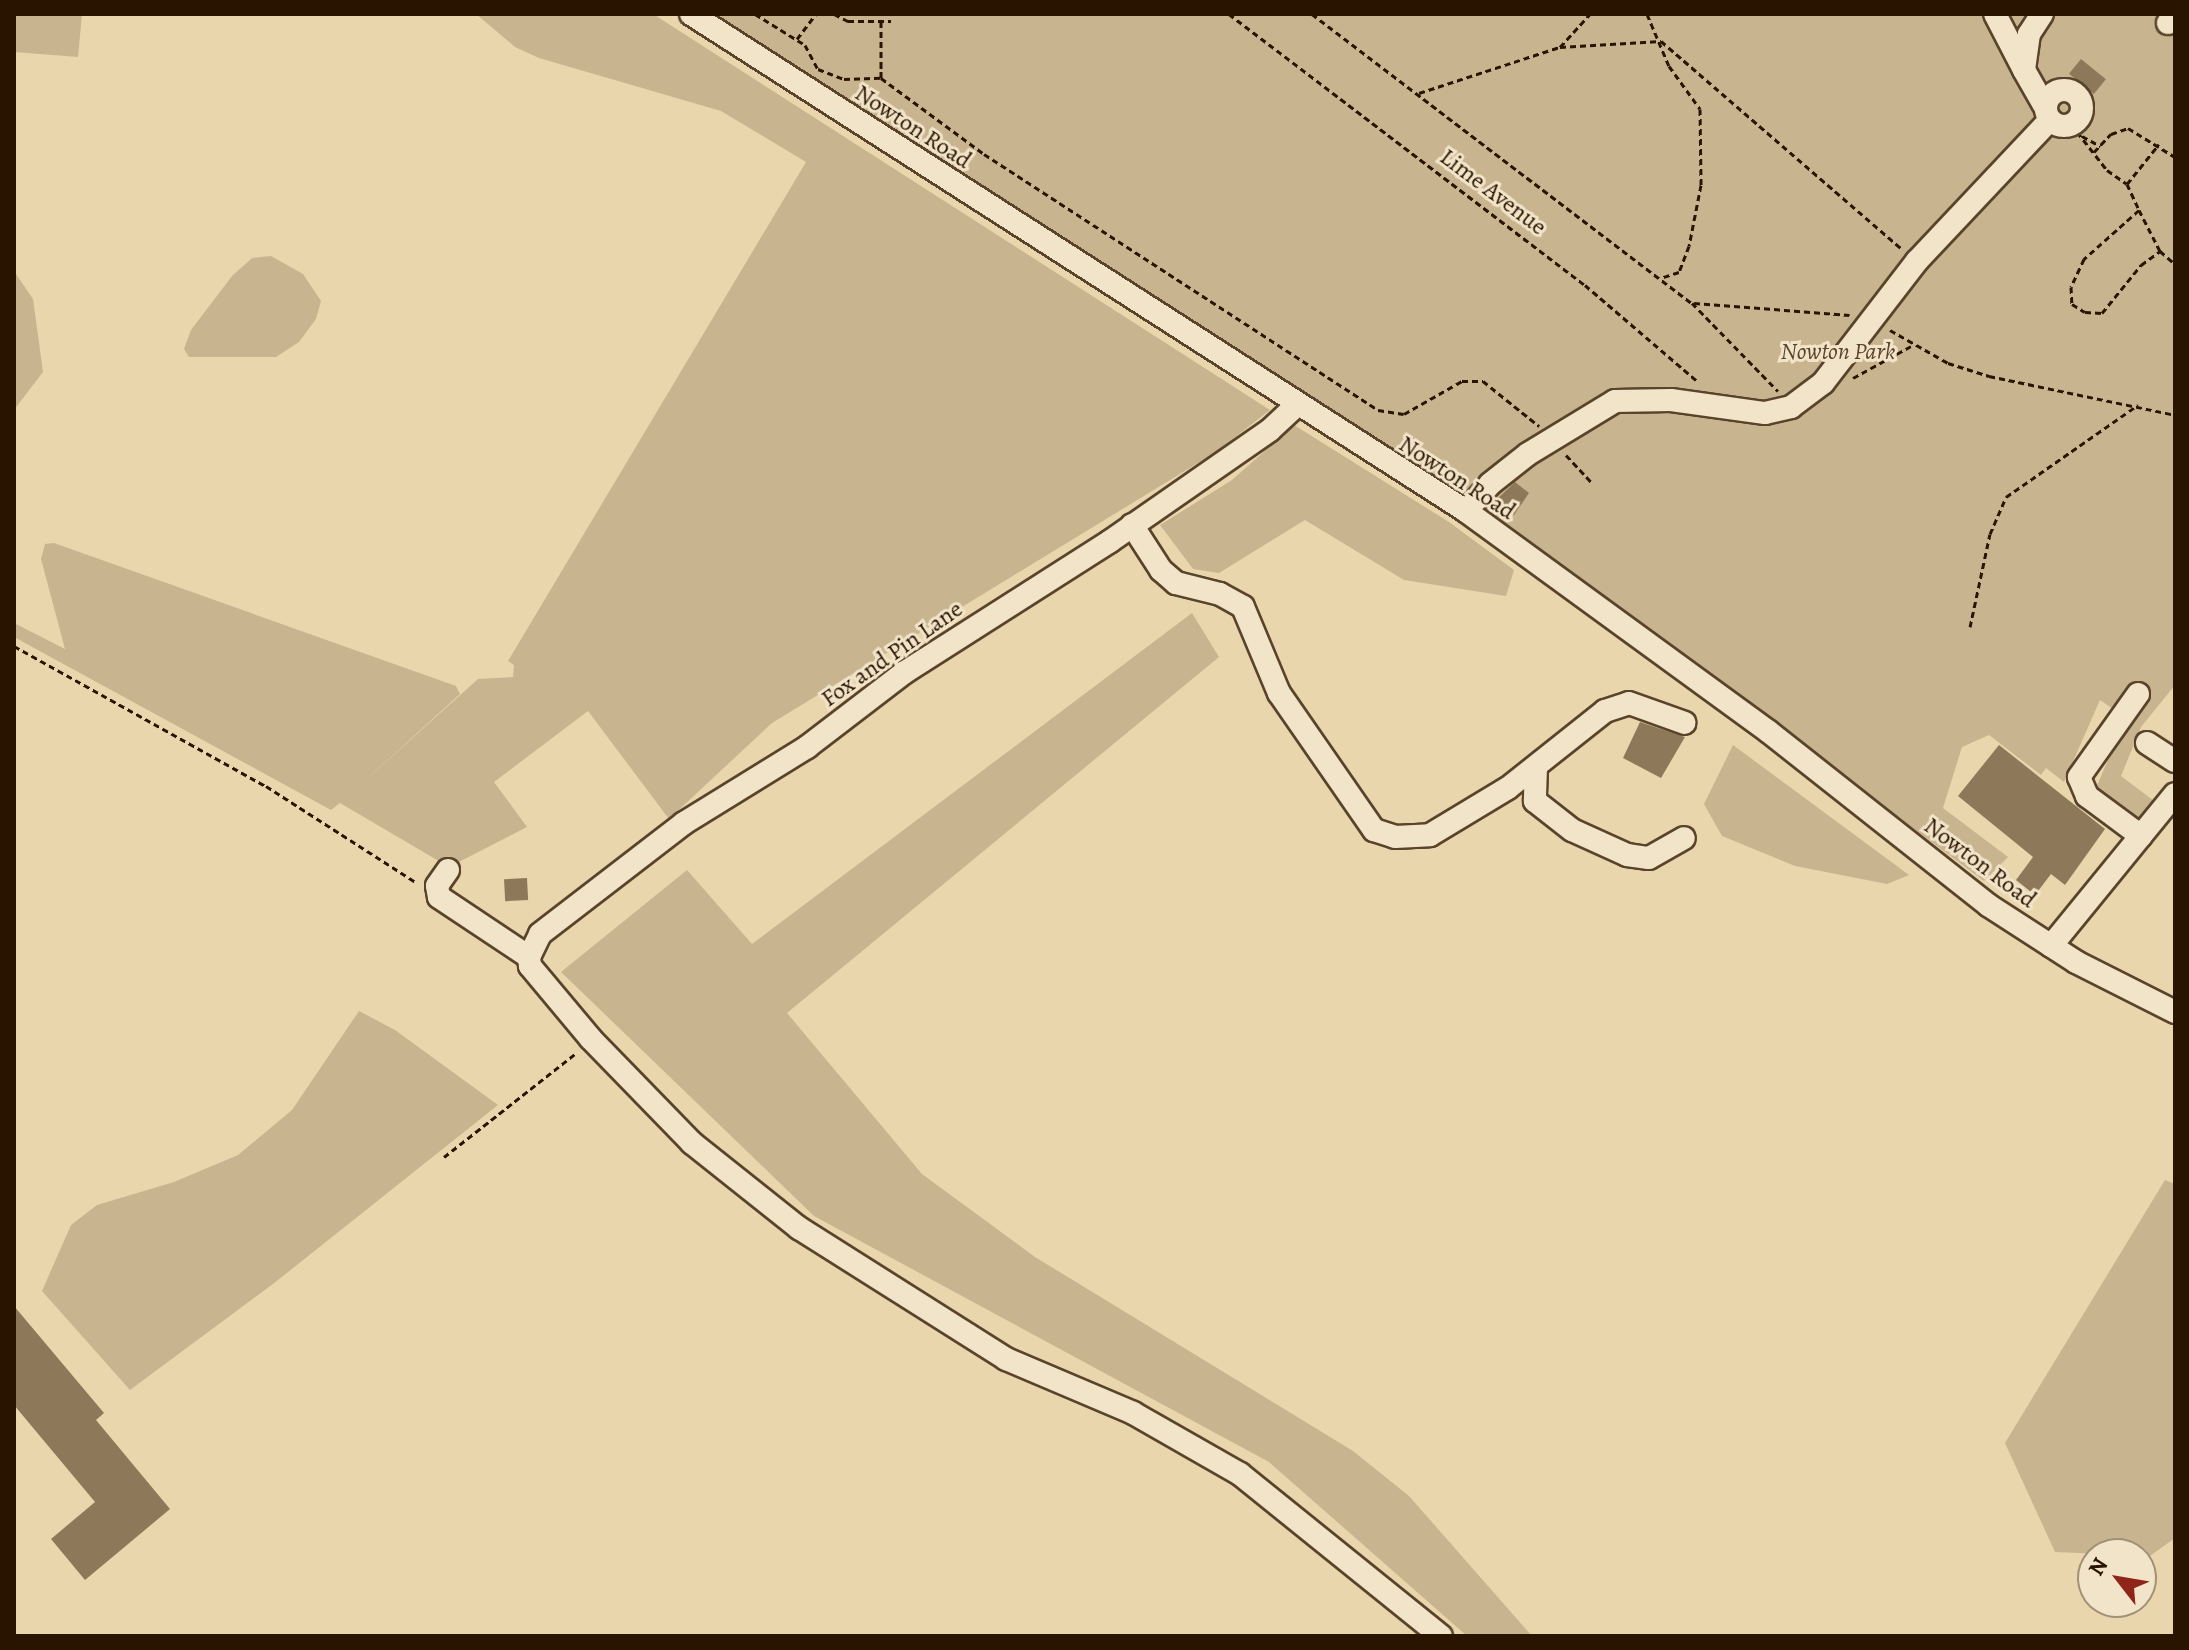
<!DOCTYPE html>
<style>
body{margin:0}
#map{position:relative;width:2189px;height:1650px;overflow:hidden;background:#e9d6ac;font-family:Alegreya,serif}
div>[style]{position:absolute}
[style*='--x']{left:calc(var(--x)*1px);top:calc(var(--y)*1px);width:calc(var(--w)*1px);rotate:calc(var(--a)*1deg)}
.green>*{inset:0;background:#c8b58f}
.building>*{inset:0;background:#8d7959;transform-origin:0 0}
.path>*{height:3px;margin-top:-1.5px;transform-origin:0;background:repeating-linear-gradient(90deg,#291400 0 6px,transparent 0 10px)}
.roads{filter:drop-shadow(2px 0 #59442b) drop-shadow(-2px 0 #59442b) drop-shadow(0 2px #59442b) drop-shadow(0 -2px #59442b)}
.minor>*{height:22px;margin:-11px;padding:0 11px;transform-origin:11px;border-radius:11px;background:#f1e4c9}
.minor>.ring{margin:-11px;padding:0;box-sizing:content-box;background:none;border:22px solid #f1e4c9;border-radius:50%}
span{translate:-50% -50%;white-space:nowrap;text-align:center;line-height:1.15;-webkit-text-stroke:6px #f1e4c9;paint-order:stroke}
.street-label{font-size:24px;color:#291400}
.park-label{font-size:24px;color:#59442b;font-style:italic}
.frame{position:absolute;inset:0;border:16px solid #291400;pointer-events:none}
.north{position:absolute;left:2077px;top:1538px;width:80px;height:80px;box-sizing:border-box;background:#f1e4c9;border:2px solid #a19179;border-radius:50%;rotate:301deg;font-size:22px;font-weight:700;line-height:32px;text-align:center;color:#291400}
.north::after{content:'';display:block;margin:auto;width:28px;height:36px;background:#8f2418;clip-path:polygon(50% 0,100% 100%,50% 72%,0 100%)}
</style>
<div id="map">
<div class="green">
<div style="clip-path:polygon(14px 14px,82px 14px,78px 57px,14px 52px)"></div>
<div style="clip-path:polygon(476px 14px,653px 14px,1270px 410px,1216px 452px,772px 723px,669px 819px,588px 711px,494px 782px,527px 827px,449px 867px,340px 803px,331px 810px,14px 637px,14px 623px,65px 649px,41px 559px,45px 544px,54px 543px,456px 686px,460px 694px,357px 788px,478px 679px,513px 677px,514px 665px,508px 661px,806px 162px,721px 111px,539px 58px,515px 47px)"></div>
<div style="clip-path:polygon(716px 14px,2175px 14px,2175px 685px,2141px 727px,2121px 776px,2158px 804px,2142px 825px,2096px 788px,2126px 718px,2100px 700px,2064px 782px,2046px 768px,2041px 775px,1989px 735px,1962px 747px,1943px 808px,2008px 857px,1984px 881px,1467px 496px)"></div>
<div style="clip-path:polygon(271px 256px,303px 274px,321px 301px,316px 319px,299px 342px,276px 357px,189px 357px,184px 349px,191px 330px,232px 276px,252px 258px)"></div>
<div style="clip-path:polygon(14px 271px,33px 299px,43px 372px,14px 410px)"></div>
<div style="clip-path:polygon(1294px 425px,1449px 522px,1514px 570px,1506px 596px,1404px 580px,1305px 520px,1219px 573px,1193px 569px,1160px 525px,1232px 480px)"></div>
<div style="clip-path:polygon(1192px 613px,1219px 657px,787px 1013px,922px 1174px,1035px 1257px,1353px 1451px,1409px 1496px,1532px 1636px,1467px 1636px,1269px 1462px,814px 1216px,561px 972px,687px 870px,752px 944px)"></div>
<div style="clip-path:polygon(1733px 745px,1909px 875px,1887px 884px,1795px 866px,1722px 836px,1704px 804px)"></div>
<div style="clip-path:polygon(359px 1011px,395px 1030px,498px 1105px,273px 1284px,130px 1390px,42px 1291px,71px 1225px,97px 1205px,174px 1182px,238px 1155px,292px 1110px)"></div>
<div style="clip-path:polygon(2165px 1180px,2175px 1184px,2175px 1538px,2150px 1556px,2055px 1552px,2005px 1443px)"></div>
</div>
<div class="building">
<div style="left:2081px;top:59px;width:32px;height:19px;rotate:39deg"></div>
<div style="clip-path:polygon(1515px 482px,1529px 493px,1514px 515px,1495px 501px)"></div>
<div style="clip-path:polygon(1640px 722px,1685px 737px,1661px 778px,1623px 758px)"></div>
<div style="clip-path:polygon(1999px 745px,2105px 829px,2065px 885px,2051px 874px,2035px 895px,2016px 880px,2033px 857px,1958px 796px)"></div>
<div style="left:527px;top:878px;width:22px;height:23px;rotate:87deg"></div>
<div style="clip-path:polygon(14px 1306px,104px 1413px,96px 1420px,170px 1509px,85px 1580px,51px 1539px,95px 1502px,14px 1405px)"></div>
</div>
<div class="path">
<div style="--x:755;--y:14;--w:59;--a:31.8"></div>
<div style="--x:805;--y:45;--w:27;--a:62"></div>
<div style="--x:818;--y:69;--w:28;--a:21"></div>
<div style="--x:844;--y:79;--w:37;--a:-2"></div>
<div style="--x:881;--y:78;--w:128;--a:36.4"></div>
<div style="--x:984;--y:154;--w:470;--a:33"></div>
<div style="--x:1378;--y:410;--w:26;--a:9"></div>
<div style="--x:1404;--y:414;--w:67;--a:-29.6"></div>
<div style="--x:1462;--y:381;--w:21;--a:0"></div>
<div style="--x:1483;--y:381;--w:72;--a:38.8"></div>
<div style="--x:834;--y:14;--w:16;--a:27"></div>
<div style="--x:848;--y:21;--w:43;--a:0"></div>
<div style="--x:1229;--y:14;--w:447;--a:37.3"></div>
<div style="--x:1585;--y:285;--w:149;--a:40.6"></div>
<div style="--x:1312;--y:14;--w:477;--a:37.3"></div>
<div style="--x:1692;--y:303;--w:123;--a:45.7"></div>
<div style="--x:1647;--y:14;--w:56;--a:67.1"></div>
<div style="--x:1669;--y:66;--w:53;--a:54.2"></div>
<div style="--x:1700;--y:109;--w:76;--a:89.2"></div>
<div style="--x:1701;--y:185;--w:62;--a:101.1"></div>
<div style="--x:1689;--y:246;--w:28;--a:111"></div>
<div style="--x:1679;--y:272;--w:19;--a:162"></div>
<div style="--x:881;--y:22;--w:56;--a:90"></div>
<div style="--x:797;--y:39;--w:31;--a:-53"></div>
<div style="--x:1560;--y:47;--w:45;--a:-47.7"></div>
<div style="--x:1419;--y:93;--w:148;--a:-18.1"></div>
<div style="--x:1560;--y:47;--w:101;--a:-3.4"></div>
<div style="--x:1661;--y:41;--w:318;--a:40.8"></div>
<div style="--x:2071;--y:124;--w:58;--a:52"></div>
<div style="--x:2107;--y:170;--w:24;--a:35"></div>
<div style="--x:2127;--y:184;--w:29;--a:65"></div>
<div style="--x:2139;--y:210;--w:74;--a:138.3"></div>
<div style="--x:2084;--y:259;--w:31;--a:115"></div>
<div style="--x:2071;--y:287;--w:17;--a:87"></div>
<div style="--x:2072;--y:304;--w:15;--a:32"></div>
<div style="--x:2085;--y:312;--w:17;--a:3"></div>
<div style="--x:2102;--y:313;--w:62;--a:-50.9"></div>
<div style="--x:2141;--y:265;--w:24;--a:-36"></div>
<div style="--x:2160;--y:251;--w:20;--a:41"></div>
<div style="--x:2082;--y:136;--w:21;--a:29"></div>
<div style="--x:2094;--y:152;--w:25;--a:-47"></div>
<div style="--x:2111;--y:134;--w:18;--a:-19"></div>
<div style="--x:2128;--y:128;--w:55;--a:31.7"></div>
<div style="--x:2127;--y:184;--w:51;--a:-51.3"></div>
<div style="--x:2139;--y:210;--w:46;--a:62.9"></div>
<div style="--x:1694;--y:303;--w:156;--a:4.4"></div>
<div style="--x:1890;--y:330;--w:67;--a:29.6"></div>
<div style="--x:1948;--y:363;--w:43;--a:17.6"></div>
<div style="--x:1989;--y:376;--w:190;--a:11.8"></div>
<div style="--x:1853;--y:378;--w:68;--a:-28.8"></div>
<div style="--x:1566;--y:455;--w:38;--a:47"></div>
<div style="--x:1970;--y:627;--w:95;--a:-77.9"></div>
<div style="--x:1990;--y:534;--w:40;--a:-66.6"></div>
<div style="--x:2006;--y:497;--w:161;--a:-34.9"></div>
<div style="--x:14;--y:646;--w:288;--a:29.1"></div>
<div style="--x:266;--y:786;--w:179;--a:32.7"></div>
<div style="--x:444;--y:1157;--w:168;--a:-38.2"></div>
</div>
<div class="roads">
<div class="minor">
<div style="--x:691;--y:14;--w:921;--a:32.67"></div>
<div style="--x:1466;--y:511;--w:375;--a:36.1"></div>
<div style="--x:1769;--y:732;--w:279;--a:38.3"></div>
<div style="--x:1988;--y:905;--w:105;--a:32.9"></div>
<div style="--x:2076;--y:962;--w:111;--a:26.8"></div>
<div style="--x:1995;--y:14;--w:63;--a:62.6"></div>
<div style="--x:2042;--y:14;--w:24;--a:123"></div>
<div style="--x:2029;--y:34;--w:36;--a:98"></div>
<div style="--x:2024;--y:70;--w:43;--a:60.4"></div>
<div style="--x:2168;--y:23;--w:11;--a:-52"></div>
<div class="ring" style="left:2046px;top:90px;width:14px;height:14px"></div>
<div style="--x:1466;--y:511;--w:36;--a:-48"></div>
<div style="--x:1490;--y:484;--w:48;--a:-38.3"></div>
<div style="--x:1528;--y:454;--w:102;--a:-31.3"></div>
<div style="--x:1615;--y:401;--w:56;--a:-1"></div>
<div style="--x:1671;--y:400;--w:95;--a:7.9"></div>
<div style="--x:1765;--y:413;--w:27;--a:-13"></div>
<div style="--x:1791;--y:407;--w:40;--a:-37"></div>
<div style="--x:1823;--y:383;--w:154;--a:-52.4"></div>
<div style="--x:1917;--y:261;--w:194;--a:-46.7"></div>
<div style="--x:1132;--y:525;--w:54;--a:57.2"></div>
<div style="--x:1161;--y:570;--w:20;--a:41"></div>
<div style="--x:1176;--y:583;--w:45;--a:14"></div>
<div style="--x:1220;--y:594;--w:26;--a:29"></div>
<div style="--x:1243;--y:607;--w:93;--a:67.3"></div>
<div style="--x:1279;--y:693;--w:167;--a:55.3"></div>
<div style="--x:1374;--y:830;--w:22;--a:18"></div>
<div style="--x:1395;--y:837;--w:35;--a:-3"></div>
<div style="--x:1430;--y:835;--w:91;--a:-31.1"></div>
<div style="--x:1508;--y:788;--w:124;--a:-38.4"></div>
<div style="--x:1605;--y:711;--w:25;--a:-18"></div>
<div style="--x:1629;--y:703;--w:59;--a:19.7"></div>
<div style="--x:2138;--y:694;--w:102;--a:125.4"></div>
<div style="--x:2079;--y:777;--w:21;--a:67"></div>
<div style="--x:2087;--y:796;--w:67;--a:36.5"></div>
<div style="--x:2147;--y:743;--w:33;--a:33"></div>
<div style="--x:1536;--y:767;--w:34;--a:92"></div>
<div style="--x:1535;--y:801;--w:47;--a:38.1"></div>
<div style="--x:1572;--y:830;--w:60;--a:24.4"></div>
<div style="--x:1627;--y:855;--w:22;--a:8"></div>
<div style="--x:1649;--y:858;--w:40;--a:-29.7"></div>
<div style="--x:448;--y:870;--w:19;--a:125"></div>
<div style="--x:437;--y:886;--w:11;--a:80"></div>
<div style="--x:439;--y:897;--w:108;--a:33.7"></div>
<div style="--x:2051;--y:946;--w:196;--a:-50.8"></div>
<div style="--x:529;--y:957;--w:9;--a:84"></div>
<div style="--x:530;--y:966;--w:95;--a:50.1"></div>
<div style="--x:591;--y:1039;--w:145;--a:45.8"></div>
<div style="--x:692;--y:1143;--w:137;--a:38.5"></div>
<div style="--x:799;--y:1228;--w:245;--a:32.3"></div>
<div style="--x:1006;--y:1359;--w:138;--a:23"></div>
<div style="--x:1133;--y:1413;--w:123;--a:29.7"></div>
<div style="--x:1240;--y:1474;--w:258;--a:38.9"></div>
<div style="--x:529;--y:957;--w:25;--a:-64"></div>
<div style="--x:540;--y:934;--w:182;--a:-37.6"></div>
<div style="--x:684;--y:823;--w:145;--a:-31.7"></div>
<div style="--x:807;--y:747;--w:123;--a:-37.4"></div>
<div style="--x:905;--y:672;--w:242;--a:-32.5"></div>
<div style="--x:1109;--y:542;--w:196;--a:-34.8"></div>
<div style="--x:1270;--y:430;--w:35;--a:-43"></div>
</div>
</div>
<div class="street-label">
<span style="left:913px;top:127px;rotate:33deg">Nowton Road</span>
<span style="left:1493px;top:192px;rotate:37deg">Lime Avenue</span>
<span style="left:1457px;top:478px;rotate:33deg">Nowton Road</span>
<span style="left:892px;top:654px;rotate:-35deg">Fox and Pin Lane</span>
<span style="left:1980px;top:863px;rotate:37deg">Nowton Road</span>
</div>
<div class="park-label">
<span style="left:1838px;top:352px">Nowton Park</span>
</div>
<div class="frame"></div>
<div class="north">N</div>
</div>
